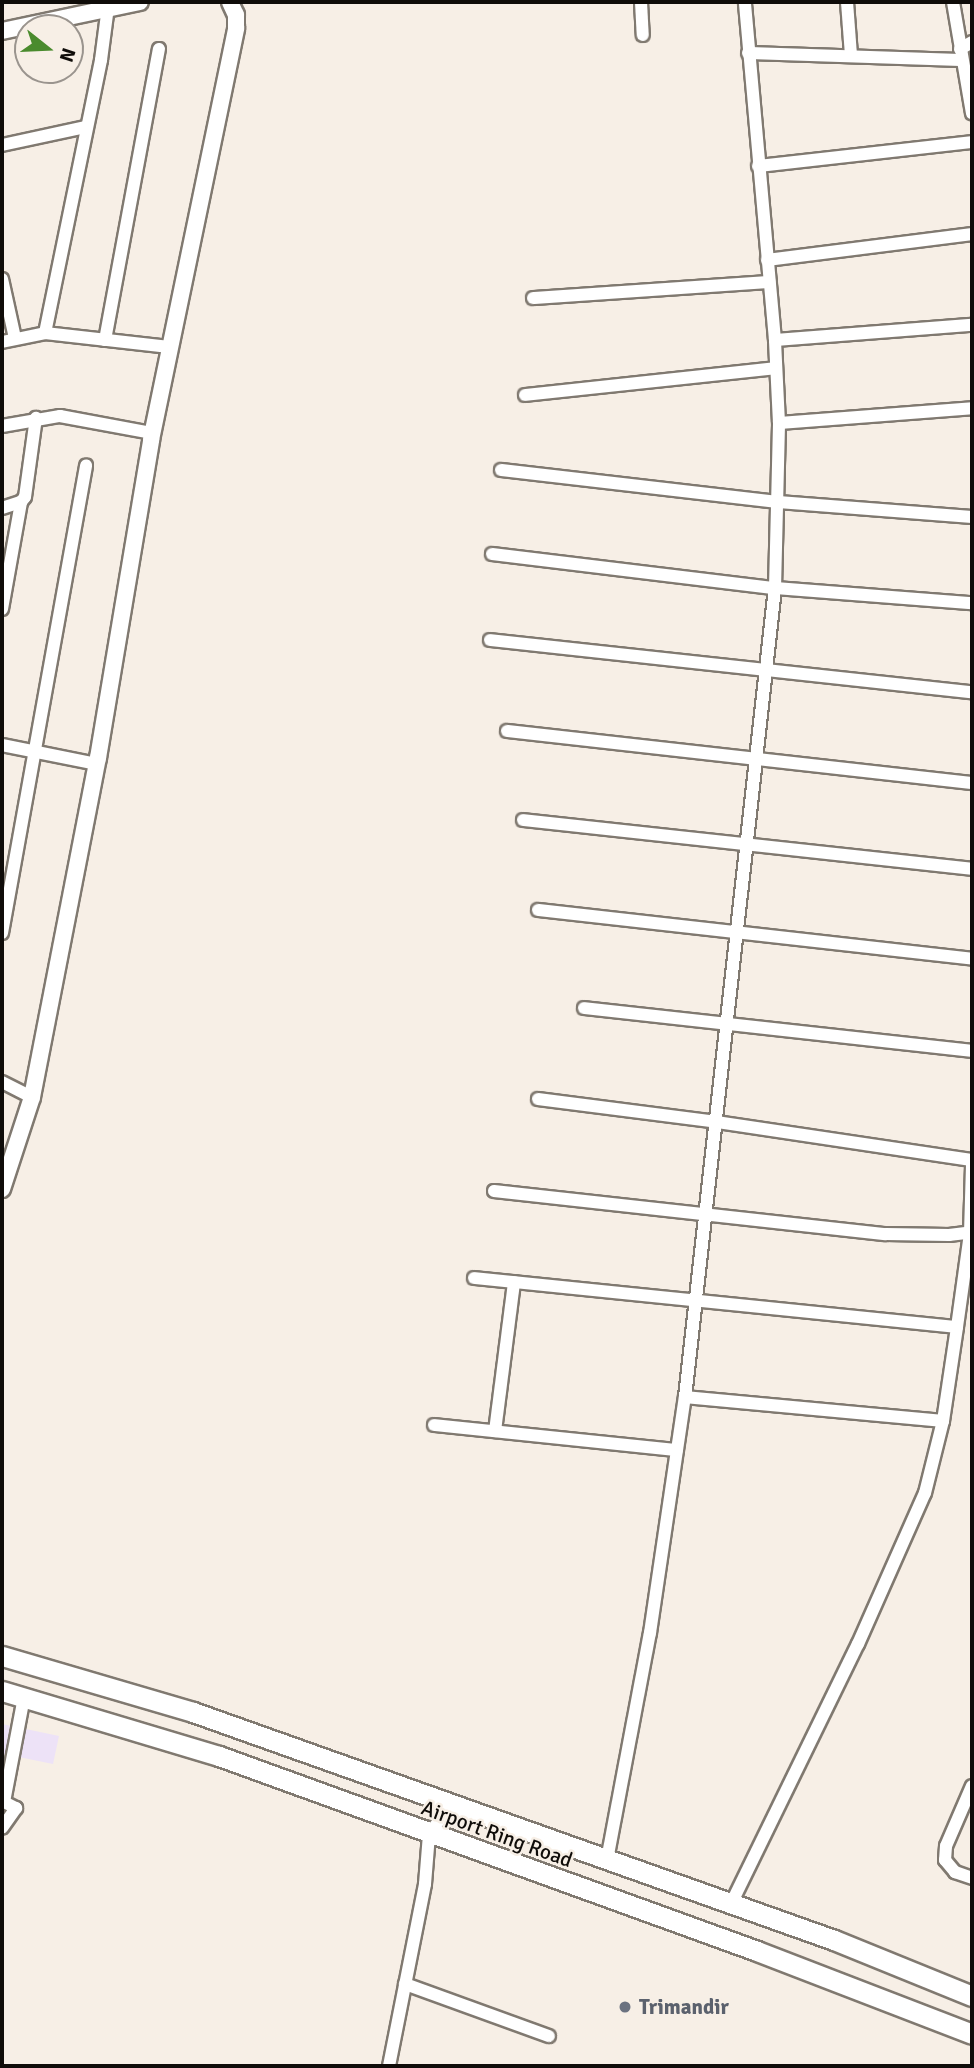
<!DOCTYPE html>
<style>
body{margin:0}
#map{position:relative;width:974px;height:2068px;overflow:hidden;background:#f7efe6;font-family:Signika,sans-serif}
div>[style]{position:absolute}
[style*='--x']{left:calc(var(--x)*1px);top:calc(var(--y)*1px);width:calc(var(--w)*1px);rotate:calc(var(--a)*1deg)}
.commercial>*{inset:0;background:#ede2f7}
.roads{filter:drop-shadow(2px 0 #807970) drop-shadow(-2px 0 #807970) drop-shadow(0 2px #807970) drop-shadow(0 -2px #807970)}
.minor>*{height:12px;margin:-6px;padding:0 6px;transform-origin:6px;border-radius:6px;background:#fff}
.tertiary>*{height:16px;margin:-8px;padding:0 8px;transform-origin:8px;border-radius:8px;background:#fff}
.secondary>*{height:19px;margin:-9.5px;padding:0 9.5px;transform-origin:9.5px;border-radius:9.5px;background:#fff}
.dots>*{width:19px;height:19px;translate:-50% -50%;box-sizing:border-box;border:4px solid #f7efe6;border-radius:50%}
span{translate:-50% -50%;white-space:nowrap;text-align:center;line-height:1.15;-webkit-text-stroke:5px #f7efe6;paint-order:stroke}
.street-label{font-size:21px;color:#0f0c09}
.worship-label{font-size:21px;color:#5b616d;font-weight:700}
.left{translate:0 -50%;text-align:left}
.frame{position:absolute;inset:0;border:4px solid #0f0c09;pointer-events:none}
.north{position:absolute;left:14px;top:14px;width:70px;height:70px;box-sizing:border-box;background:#f7efe6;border:2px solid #9a948e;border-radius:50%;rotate:108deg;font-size:19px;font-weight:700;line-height:28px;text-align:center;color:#0f0c09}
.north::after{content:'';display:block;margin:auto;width:24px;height:32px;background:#4a8b2e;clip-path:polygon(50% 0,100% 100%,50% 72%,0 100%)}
</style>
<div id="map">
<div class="commercial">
<div style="clip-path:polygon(2px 1724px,59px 1736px,53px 1764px,4px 1754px,2px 1764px)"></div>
</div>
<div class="roads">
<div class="minor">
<div style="--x:641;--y:2;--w:33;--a:87"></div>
<div style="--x:847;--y:2;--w:53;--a:85.7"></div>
<div style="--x:953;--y:2;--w:113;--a:80.3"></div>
<div style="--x:960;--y:49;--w:14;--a:-30"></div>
<div style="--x:748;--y:53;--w:214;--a:1.9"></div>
<div style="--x:2;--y:145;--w:86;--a:-12.1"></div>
<div style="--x:758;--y:166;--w:215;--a:-6.4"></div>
<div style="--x:767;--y:260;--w:207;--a:-7.2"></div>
<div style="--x:2;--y:279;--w:60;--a:77.6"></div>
<div style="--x:533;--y:298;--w:237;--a:-3.9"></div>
<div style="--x:45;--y:333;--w:279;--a:-78.4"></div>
<div style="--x:101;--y:60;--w:53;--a:-82.5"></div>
<div style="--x:105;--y:340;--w:296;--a:-79.5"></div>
<div style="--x:775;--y:340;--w:198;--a:-4.4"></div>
<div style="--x:2;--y:342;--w:44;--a:-11.8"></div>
<div style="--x:45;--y:333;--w:125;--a:6.4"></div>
<div style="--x:525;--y:395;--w:252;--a:-6.1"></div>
<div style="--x:779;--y:423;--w:194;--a:-4.4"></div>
<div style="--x:2;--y:426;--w:59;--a:-9.8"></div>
<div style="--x:60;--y:416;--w:94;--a:10.5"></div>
<div style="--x:501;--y:470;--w:279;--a:6.6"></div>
<div style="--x:778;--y:502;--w:195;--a:4.4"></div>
<div style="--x:2;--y:508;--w:20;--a:-18"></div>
<div style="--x:21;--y:502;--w:6;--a:-51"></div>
<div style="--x:25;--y:497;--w:80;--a:-82.1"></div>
<div style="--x:492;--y:554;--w:285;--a:6.9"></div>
<div style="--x:775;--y:588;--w:198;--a:4.4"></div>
<div style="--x:2;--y:609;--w:109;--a:-79.9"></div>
<div style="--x:490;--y:640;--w:485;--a:6.2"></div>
<div style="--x:507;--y:731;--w:468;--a:6.4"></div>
<div style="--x:2;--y:745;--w:96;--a:11.4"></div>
<div style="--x:523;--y:820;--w:452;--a:6.2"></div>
<div style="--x:538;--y:910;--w:437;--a:6.4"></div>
<div style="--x:2;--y:933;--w:475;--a:-79.8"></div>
<div style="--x:584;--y:1008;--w:390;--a:6.3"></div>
<div style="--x:2;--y:1082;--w:34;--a:27"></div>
<div style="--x:538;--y:1099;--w:180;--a:7.3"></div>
<div style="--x:717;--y:1122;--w:258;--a:8.5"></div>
<div style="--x:494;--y:1191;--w:394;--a:6.3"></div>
<div style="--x:886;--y:1234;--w:63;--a:0.9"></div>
<div style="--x:949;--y:1235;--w:23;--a:-7"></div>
<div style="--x:474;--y:1278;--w:485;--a:5.8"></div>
<div style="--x:685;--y:1397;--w:259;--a:5.3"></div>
<div style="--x:434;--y:1425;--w:244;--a:5.9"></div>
<div style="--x:495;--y:1431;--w:150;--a:-82.7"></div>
<div style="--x:972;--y:1786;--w:65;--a:113.4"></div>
<div style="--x:946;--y:1846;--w:14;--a:94"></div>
<div style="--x:945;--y:1860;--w:16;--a:50"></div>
<div style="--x:955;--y:1872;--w:18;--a:19"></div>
<div style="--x:2;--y:1801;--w:16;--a:27"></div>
<div style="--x:16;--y:1808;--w:24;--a:125"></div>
<div style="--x:4;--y:1802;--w:107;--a:-79.2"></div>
<div style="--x:607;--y:1860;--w:231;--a:-79.3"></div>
<div style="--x:650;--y:1633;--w:239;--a:-81.6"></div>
<div style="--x:685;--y:1397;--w:814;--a:-83.65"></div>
<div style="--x:775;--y:588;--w:165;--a:-88.6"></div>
<div style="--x:779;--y:423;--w:83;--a:-92.8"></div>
<div style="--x:775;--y:340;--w:339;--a:-95.1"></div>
<div style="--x:731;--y:1904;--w:289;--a:-64"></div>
<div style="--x:858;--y:1644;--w:165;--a:-66.1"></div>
<div style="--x:925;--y:1493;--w:74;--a:-76"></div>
<div style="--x:943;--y:1421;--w:95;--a:-81.5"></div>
<div style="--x:957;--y:1327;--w:95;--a:-82.1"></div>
<div style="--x:970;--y:1233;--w:69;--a:-88.3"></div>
<div style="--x:405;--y:1984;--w:153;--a:19.9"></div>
<div style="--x:389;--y:2066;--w:186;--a:-78.8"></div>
<div style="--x:425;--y:1884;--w:50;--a:-85.4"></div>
<div style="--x:429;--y:1834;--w:36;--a:-53"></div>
</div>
<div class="tertiary">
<div style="--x:2;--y:31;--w:141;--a:-11.9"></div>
<div style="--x:2;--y:1189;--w:97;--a:-71.9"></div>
<div style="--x:32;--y:1097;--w:345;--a:-79"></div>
<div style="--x:98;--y:758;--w:322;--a:-80.5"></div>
<div style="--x:151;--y:440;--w:421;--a:-78.3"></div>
<div style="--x:236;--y:28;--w:13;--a:-90"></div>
<div style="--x:236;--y:15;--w:14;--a:-115"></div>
</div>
<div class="secondary">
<div style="--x:2;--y:1656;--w:199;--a:16.3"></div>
<div style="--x:193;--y:1712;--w:680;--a:19.58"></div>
<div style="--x:834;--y:1940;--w:149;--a:22.1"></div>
<div style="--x:2;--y:1691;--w:227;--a:16.7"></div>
<div style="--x:219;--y:1756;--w:572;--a:19.92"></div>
<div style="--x:757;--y:1951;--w:230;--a:21.1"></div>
</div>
</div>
<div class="dots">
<div style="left:625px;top:2007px;background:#6b7280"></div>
</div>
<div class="street-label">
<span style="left:497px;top:1834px;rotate:20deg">Airport Ring Road</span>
</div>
<div class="worship-label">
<span class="left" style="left:639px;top:2007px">Trimandir</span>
</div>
<div class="frame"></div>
<div class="north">N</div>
</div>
